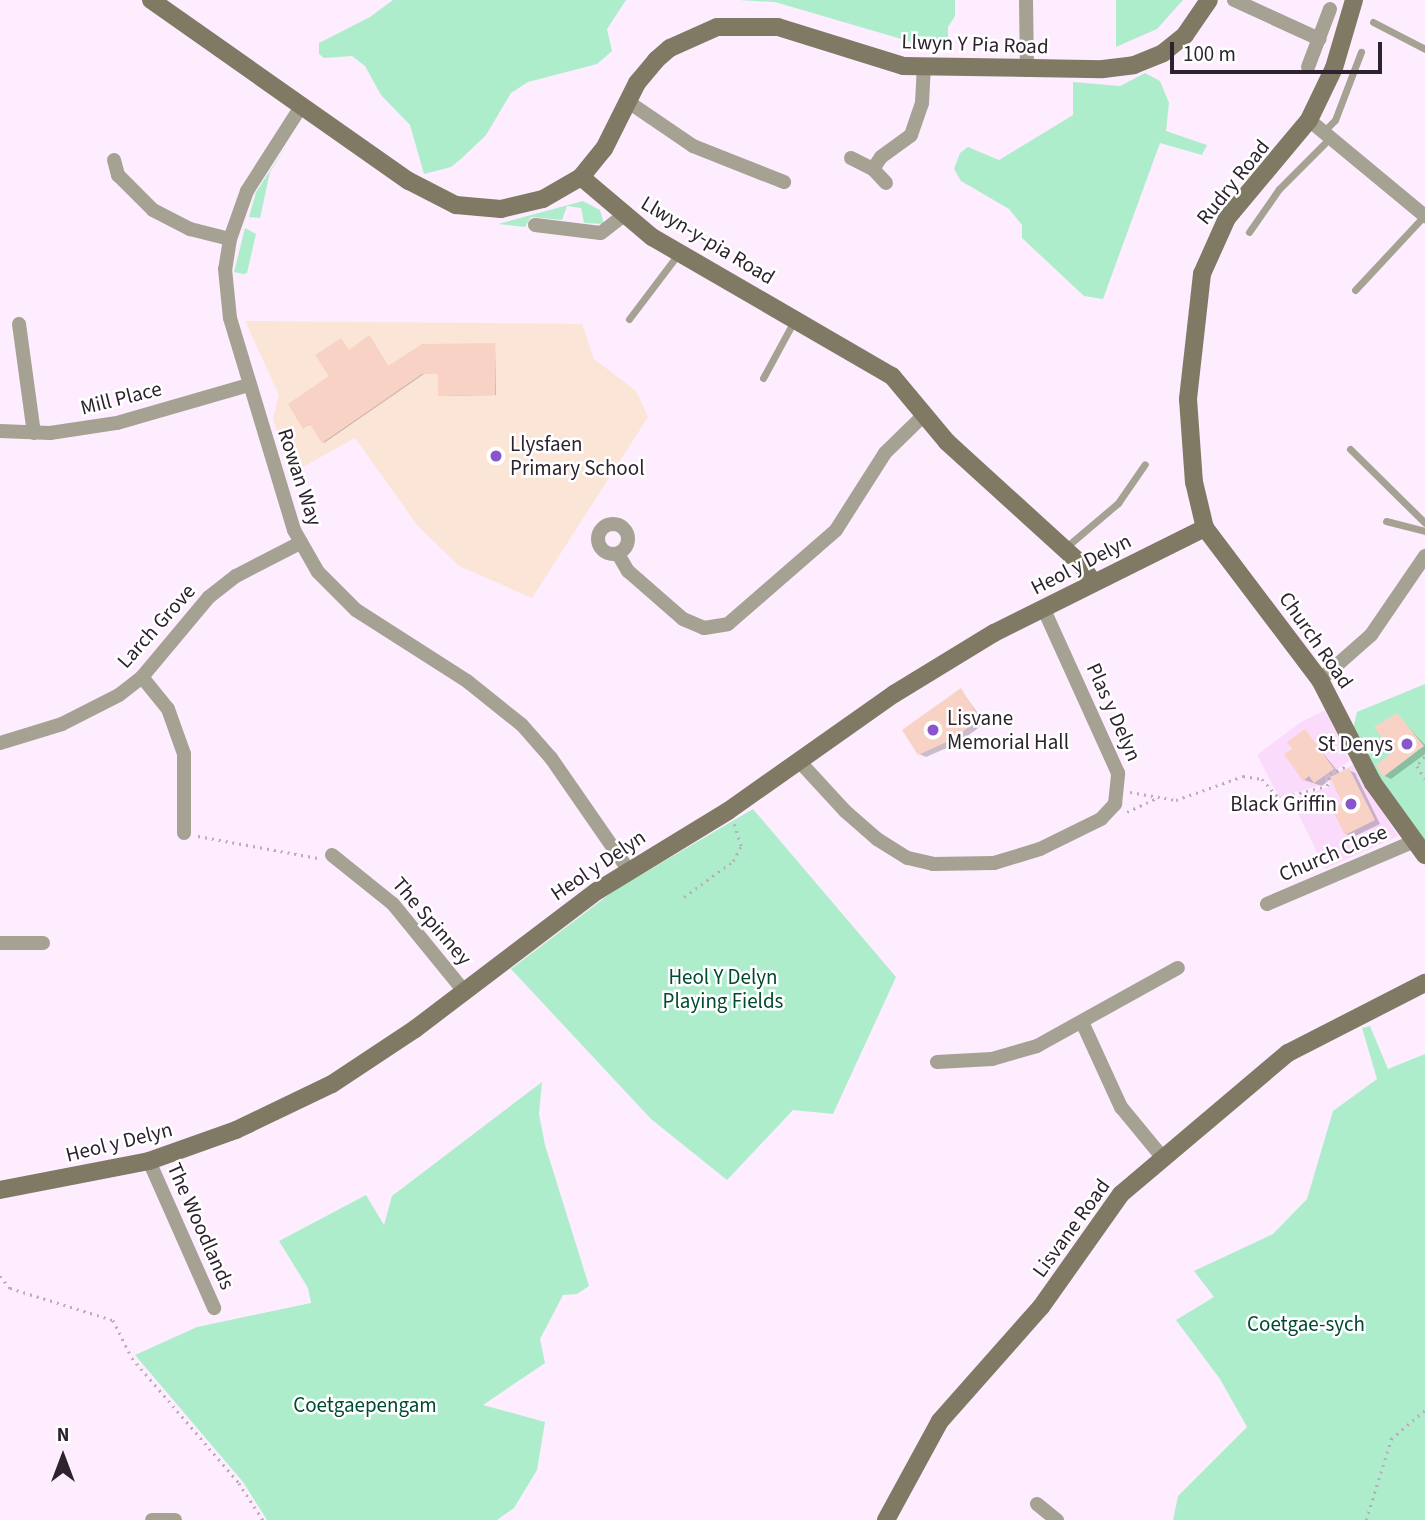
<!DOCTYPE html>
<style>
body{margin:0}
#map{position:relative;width:1425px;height:1520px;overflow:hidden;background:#fdedfe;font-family:"Source Sans 3",sans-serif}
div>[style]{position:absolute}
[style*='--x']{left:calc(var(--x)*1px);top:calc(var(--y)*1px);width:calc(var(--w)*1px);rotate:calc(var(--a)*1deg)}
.built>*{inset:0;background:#fbdbfc}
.education>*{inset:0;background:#fae5d7}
.green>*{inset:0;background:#aeedcc}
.shadow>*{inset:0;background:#0003}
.building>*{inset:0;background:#f8d3c5}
.path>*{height:2.5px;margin-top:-1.25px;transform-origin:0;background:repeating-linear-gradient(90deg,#baacbb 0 2px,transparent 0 7px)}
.lane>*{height:7px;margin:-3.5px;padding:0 3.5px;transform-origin:3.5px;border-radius:3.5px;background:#a5a193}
.street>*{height:14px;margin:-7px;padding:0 7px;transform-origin:7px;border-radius:7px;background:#a5a193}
.street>.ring{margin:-7px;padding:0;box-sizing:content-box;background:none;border:14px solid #a5a193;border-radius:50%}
.secondary>*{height:18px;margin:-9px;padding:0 9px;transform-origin:9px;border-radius:9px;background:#807964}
.dots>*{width:19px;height:19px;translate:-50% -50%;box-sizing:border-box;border:4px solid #fff;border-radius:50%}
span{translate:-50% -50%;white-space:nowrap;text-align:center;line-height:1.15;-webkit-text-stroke:5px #fff;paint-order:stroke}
.street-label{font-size:21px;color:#2d232e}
.poi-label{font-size:21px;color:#2d232e}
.left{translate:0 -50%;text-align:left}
.right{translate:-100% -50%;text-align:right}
.park-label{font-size:21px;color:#004a30}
.north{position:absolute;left:28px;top:1422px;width:70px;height:70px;-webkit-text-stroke:5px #fff;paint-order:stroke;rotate:0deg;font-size:19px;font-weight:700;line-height:28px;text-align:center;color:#2d232e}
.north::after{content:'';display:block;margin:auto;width:24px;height:32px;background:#2d232e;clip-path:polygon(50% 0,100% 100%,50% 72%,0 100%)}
.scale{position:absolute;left:1170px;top:42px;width:212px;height:32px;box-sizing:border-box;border:4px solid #2d232e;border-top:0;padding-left:9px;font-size:21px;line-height:24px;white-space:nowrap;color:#2d232e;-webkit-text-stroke:5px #fff;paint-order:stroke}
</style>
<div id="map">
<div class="built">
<div style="clip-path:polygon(1325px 710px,1350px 761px,1325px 776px,1325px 784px,1279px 797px,1257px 755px,1301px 722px)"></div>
<div style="clip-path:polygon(1353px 765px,1398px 836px,1325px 869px,1291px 799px,1329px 787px,1330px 776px)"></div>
</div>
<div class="education">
<div style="clip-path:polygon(245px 321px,582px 324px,594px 359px,636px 391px,648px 417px,532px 598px,459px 566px,417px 525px,355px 438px,290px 474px,273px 419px,279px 395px)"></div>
</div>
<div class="green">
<div style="clip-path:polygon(393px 0,626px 0,607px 29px,612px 51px,597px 64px,528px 82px,511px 93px,486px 135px,462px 158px,451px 167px,424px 174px,410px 125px,381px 95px,365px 66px,352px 56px,324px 58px,319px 54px,319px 43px,370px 17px)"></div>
<div style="clip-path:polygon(739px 0,955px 0,955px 16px,948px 27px,948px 47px,922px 45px,775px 2px)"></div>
<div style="clip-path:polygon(1116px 0,1183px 0,1157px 29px,1116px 47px)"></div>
<div style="clip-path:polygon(1145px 73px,1160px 81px,1169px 103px,1166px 131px,1207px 145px,1202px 155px,1160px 143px,1103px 299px,1084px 296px,1022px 238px,1022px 225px,1009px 209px,961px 181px,954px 169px,960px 153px,968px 147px,999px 160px,1073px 115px,1073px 82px,1120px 86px)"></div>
<div style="clip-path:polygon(289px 142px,270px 172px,260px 218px,249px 217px,256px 192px)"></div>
<div style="clip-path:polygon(583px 201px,600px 210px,604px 224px,584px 223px,581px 208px,567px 206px,562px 220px,531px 217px,525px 227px,498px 224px)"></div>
<div style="clip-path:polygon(245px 228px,256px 234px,247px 273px,243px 274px,234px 272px)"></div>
<div style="clip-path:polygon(1425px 684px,1425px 843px,1385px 787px,1353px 729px,1357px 712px)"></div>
<div style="clip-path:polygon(753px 809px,896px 977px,833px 1114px,793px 1110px,727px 1180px,651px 1119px,511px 969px,615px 890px)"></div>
<div style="clip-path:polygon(1370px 1026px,1388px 1069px,1425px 1054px,1425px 1520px,1173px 1520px,1178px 1496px,1247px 1427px,1220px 1379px,1176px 1320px,1214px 1297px,1194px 1271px,1273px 1234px,1307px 1199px,1333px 1111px,1377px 1079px,1362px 1028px)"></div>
<div style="clip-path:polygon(542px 1082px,539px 1114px,545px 1145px,589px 1286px,577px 1294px,563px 1295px,540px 1339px,545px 1363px,483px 1405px,545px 1422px,537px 1470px,514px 1508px,497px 1520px,267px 1520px,243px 1482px,135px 1355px,197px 1327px,311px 1303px,308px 1288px,279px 1241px,366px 1195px,384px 1225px,392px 1196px)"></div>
</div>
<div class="shadow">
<div style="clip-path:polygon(371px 338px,389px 368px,495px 344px,496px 395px,441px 396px,440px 374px,424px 374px,324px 443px,312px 424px,304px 427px,349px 351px)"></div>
<div style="clip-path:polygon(961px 690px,985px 723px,958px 743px,926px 757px,919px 754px)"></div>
<div style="clip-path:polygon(1397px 715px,1425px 745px,1425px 754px,1391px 779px,1385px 776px,1396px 752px)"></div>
<div style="clip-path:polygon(1305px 731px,1340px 774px,1349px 770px,1355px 773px,1380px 824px,1353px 837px,1346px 834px,1345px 803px,1332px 778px,1322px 786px,1304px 780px,1294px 749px)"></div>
</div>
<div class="building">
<div style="clip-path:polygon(369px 335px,388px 366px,422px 344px,495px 343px,495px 395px,438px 396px,438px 374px,422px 374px,322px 443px,310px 424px,303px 429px,288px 404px,329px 376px,315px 355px,341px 338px,349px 350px)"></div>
<div style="clip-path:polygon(961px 688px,980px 719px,951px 740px,918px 755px,902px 730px)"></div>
<div style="clip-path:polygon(1397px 713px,1424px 746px,1383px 777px,1376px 765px,1393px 752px,1374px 727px)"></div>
<div style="clip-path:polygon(1305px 729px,1334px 769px,1314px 783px,1309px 776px,1303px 781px,1284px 754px,1292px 749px,1287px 742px)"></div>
<div style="clip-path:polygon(1349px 768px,1375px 820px,1345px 835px,1333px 811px,1342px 803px,1330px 777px)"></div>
</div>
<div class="path">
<div style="--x:1425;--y:757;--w:12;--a:132"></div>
<div style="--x:1417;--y:766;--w:15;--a:58"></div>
<div style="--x:1130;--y:792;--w:47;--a:9.9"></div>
<div style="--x:1176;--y:800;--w:71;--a:-19.7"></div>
<div style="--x:1243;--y:776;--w:19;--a:9"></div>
<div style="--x:1262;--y:779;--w:25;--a:48"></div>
<div style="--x:1279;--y:798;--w:49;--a:-14"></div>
<div style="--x:1327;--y:786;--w:12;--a:-76"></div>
<div style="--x:1330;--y:774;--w:19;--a:-25"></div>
<div style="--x:1127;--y:812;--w:35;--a:-25"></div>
<div style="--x:198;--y:836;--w:122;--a:10.4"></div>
<div style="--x:684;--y:897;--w:61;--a:-36.3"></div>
<div style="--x:733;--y:861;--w:17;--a:-62"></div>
<div style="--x:741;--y:846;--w:23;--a:-108"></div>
<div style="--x:0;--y:1276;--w:16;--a:50"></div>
<div style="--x:10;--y:1288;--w:108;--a:17.3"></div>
<div style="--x:113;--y:1320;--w:42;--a:63.4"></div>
<div style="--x:132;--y:1358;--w:165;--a:49.4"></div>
<div style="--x:239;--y:1483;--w:44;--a:57"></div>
<div style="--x:1366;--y:1520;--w:85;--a:-72.8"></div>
<div style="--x:1391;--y:1439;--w:45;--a:-40.5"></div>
</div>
<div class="lane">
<div style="--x:1373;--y:22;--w:59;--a:27.4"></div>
<div style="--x:1325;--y:130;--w:14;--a:-45"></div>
<div style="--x:1335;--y:120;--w:73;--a:-69.1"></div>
<div style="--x:1249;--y:232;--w:52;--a:-55.1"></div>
<div style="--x:1279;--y:189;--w:72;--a:-45"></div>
<div style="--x:1355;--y:290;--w:101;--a:-47"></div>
<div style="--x:629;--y:319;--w:83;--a:-52.9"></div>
<div style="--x:763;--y:378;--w:67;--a:-61.5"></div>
<div style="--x:1350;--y:449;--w:105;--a:44.6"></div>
<div style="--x:1386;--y:521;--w:40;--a:14.4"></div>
<div style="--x:1065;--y:548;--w:70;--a:-40.3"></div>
<div style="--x:1118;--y:503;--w:47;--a:-55.3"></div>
</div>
<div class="street">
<div style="--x:1026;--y:0;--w:70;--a:89.2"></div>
<div style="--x:1234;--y:0;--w:94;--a:24.6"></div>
<div style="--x:1308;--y:67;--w:62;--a:-69.2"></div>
<div style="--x:627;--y:101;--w:80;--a:34.3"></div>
<div style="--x:693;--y:146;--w:98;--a:21.6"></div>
<div style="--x:302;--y:105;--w:102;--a:122.6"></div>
<div style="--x:247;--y:191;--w:51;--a:109.5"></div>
<div style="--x:230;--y:239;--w:30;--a:99"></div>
<div style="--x:225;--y:269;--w:49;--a:84.2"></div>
<div style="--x:230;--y:318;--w:221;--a:73.2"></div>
<div style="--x:294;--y:530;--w:48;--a:60.3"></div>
<div style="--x:318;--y:572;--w:54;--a:45"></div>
<div style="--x:356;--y:610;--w:132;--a:32.6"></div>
<div style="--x:467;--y:681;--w:70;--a:38.7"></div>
<div style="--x:522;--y:725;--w:44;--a:48.7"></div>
<div style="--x:551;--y:758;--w:135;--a:55.3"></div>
<div style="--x:1309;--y:120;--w:151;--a:39.6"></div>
<div style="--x:851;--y:158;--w:25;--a:27"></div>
<div style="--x:873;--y:169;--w:19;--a:47"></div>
<div style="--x:114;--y:160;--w:16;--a:75"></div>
<div style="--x:118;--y:175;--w:49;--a:45"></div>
<div style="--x:153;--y:210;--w:42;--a:27.2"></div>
<div style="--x:190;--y:229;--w:41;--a:14"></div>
<div style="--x:873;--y:169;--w:14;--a:-56"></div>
<div style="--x:881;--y:157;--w:37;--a:-36"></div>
<div style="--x:911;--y:135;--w:34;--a:-71"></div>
<div style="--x:922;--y:103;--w:34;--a:-87"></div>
<div style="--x:535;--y:225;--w:66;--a:6.9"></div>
<div style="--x:601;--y:233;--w:28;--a:-38"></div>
<div style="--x:19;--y:324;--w:110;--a:82.2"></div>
<div style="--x:0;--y:431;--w:50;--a:2.3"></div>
<div style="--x:50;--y:433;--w:68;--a:-8.5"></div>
<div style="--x:117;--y:423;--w:137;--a:-16.1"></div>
<div class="ring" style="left:598px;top:524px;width:16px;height:16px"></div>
<div style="--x:618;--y:554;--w:20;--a:60"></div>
<div style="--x:628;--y:571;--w:73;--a:41.1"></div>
<div style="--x:683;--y:619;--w:23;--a:23"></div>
<div style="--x:704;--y:628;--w:24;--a:-9"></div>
<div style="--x:728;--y:624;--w:143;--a:-41"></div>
<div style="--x:836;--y:530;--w:91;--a:-57.5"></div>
<div style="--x:885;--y:453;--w:54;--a:-44.3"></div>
<div style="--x:142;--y:677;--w:41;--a:50.9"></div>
<div style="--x:168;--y:709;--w:48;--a:70.4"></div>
<div style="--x:184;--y:754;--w:79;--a:90"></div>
<div style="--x:1320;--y:680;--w:68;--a:-41.4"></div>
<div style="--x:1371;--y:635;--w:96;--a:-55.6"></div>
<div style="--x:0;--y:743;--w:65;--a:-17"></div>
<div style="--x:62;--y:724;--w:64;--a:-27"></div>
<div style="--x:119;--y:695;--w:29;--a:-38"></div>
<div style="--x:142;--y:677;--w:104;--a:-50.1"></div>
<div style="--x:209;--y:597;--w:34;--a:-38"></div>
<div style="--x:236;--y:576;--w:72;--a:-27.3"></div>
<div style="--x:799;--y:761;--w:68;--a:47.4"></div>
<div style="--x:845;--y:811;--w:43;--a:41.2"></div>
<div style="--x:877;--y:839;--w:36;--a:32"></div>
<div style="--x:908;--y:858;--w:26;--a:13"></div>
<div style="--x:933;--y:864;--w:61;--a:-0.9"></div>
<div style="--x:994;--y:863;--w:48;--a:-16.9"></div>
<div style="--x:1040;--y:849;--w:68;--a:-26.2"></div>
<div style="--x:1101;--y:819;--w:21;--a:-47"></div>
<div style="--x:1115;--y:804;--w:31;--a:-84"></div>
<div style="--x:1118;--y:773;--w:181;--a:-114.4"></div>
<div style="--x:332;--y:855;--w:78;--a:38.8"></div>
<div style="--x:393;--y:904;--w:112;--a:50.8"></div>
<div style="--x:1267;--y:904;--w:161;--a:-23.1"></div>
<div style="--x:0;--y:943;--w:43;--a:0"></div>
<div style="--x:1082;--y:1022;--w:94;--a:65.4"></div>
<div style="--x:1121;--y:1107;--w:66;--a:50.5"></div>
<div style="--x:937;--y:1062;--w:55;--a:-3.1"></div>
<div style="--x:992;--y:1059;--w:47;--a:-16.1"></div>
<div style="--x:1037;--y:1046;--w:161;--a:-29"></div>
<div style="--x:149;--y:1161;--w:161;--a:66.1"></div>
<div style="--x:1037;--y:1504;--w:26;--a:39"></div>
<div style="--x:152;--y:1520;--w:23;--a:0"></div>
</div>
<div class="secondary">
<div style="--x:151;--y:0;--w:315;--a:35.1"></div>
<div style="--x:409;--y:181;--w:53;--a:27.1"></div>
<div style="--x:456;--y:205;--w:45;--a:5.1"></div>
<div style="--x:501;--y:209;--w:43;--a:-13.4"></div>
<div style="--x:543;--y:199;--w:44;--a:-30.1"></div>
<div style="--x:581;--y:177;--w:36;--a:-51"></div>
<div style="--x:604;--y:149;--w:74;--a:-63.4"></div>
<div style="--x:637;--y:83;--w:30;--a:-50"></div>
<div style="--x:656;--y:60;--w:18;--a:-41"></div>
<div style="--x:670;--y:48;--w:51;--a:-24.1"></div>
<div style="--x:717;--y:27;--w:61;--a:0"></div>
<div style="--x:778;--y:27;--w:131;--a:17.3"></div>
<div style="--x:903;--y:66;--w:200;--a:0.9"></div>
<div style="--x:1103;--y:69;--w:31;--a:-7"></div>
<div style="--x:1134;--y:65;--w:31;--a:-22"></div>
<div style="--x:1163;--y:53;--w:28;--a:-39"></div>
<div style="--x:1185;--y:35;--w:42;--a:-55.6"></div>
<div style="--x:1354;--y:0;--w:71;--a:106.4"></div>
<div style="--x:1334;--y:68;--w:58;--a:115.7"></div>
<div style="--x:1309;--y:120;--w:128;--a:129.9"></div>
<div style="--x:1227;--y:218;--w:61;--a:114.1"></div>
<div style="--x:1202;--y:274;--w:126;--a:96.4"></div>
<div style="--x:1188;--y:399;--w:83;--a:85.9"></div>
<div style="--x:1194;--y:482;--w:47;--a:76.6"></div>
<div style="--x:1205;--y:528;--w:191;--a:52.9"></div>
<div style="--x:1320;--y:680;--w:116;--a:62.8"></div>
<div style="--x:1373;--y:783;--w:89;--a:54.2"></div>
<div style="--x:581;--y:177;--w:93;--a:40.2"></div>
<div style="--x:652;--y:237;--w:277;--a:30.1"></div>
<div style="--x:892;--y:376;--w:86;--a:50.2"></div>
<div style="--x:947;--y:442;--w:180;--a:42.3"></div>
<div style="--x:1080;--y:563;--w:23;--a:56"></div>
<div style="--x:0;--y:1190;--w:152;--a:-11"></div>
<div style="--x:149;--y:1161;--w:92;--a:-19.6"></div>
<div style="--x:236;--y:1130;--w:106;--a:-25.6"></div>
<div style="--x:332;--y:1084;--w:100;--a:-33.5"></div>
<div style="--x:415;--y:1029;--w:228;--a:-37.2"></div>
<div style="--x:597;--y:891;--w:153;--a:-31.4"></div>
<div style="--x:728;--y:811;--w:203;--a:-35.2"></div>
<div style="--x:894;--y:694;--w:117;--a:-31.4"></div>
<div style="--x:994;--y:633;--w:236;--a:-26.5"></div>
<div style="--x:886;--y:1520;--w:113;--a:-61.4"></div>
<div style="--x:940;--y:1421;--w:152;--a:-48.5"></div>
<div style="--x:1041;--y:1307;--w:138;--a:-54.7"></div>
<div style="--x:1121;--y:1194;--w:219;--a:-40.2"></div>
<div style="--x:1288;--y:1053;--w:154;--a:-27.1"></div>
</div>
<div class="dots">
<div style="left:496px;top:456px;background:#8955cd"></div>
<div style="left:933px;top:730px;background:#8955cd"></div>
<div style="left:1407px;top:744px;background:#8955cd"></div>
<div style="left:1351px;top:804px;background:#8955cd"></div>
</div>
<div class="street-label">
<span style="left:975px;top:44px;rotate:2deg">Llwyn Y Pia Road</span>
<span style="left:1233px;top:182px;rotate:-51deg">Rudry Road</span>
<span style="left:708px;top:240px;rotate:31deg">Llwyn-y-pia Road</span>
<span style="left:121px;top:398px;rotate:-14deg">Mill Place</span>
<span style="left:300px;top:477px;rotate:72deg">Rowan Way</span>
<span style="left:1081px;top:564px;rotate:-27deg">Heol y Delyn</span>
<span style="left:156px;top:626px;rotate:-48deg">Larch Grove</span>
<span style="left:1316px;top:640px;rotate:55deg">Church Road</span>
<span style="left:1114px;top:712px;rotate:66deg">Plas y Delyn</span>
<span style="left:1333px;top:853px;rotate:-23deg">Church Close</span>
<span style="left:598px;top:865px;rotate:-34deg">Heol y Delyn</span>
<span style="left:432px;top:921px;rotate:49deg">The Spinney</span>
<span style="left:119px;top:1142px;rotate:-14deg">Heol y Delyn</span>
<span style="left:201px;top:1226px;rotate:66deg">The Woodlands</span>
<span style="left:1071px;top:1228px;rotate:-54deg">Lisvane Road</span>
</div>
<div class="poi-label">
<span class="left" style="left:510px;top:456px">Llysfaen<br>Primary School</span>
<span class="left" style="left:947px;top:730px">Lisvane<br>Memorial Hall</span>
<span class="right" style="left:1393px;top:744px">St Denys</span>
<span class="right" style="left:1337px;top:804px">Black Griffin</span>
</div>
<div class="park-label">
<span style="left:723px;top:989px">Heol Y Delyn<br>Playing Fields</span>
<span style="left:1306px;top:1324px">Coetgae-sych</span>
<span style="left:365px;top:1405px">Coetgaepengam</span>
</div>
<div class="north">N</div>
<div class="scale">100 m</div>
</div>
